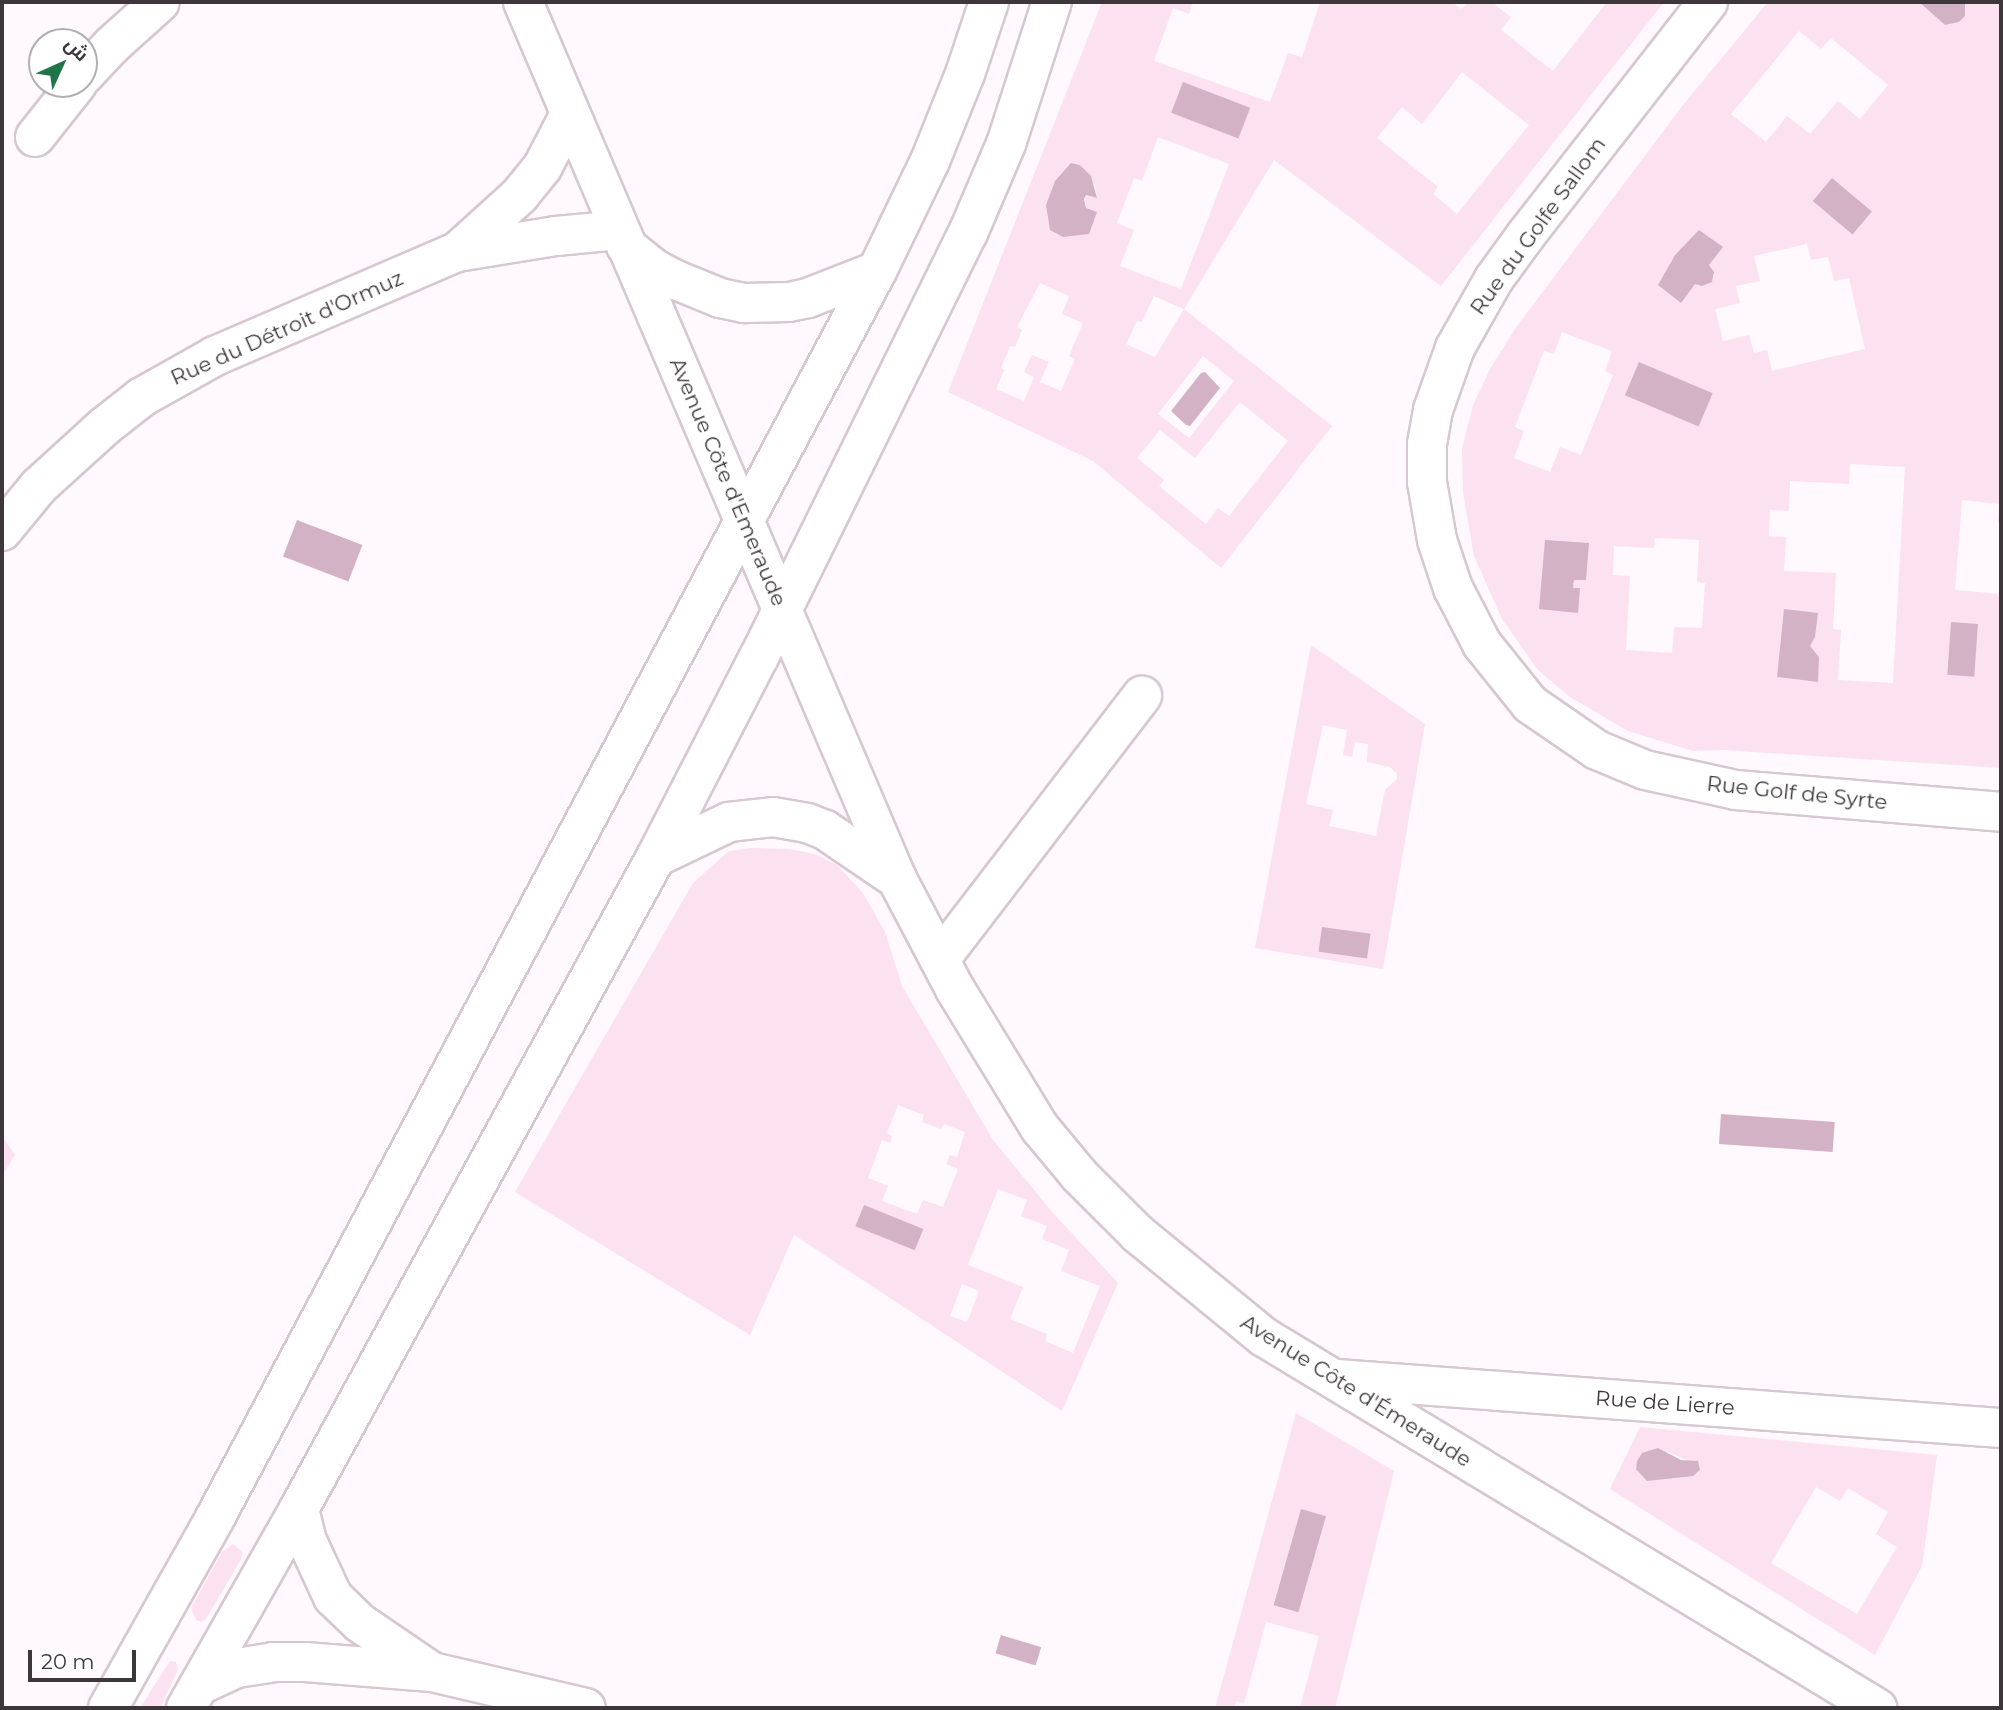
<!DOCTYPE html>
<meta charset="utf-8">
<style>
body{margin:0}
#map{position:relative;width:2003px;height:1710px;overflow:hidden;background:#fff8fc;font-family:Montserrat,Cairo,sans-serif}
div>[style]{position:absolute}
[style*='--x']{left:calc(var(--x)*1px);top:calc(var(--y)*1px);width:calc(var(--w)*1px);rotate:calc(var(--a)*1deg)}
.green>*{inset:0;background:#fce1f1}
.water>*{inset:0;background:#d4b2c6;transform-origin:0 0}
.roads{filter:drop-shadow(2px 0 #d6c7d0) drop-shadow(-2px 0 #d6c7d0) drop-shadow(0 2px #d6c7d0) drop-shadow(0 -2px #d6c7d0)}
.minor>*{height:38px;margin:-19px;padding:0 19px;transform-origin:19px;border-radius:19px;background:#fff}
.major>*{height:38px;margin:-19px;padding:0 19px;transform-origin:19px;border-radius:19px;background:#fff}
span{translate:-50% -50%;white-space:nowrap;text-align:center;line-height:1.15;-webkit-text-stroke:7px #fff;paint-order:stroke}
.street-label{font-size:21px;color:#3d373b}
.frame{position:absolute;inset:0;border:4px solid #3d373b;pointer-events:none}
.north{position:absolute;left:28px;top:28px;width:70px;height:70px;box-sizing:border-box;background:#fff;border:2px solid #b1afb1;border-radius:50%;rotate:45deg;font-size:19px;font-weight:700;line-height:28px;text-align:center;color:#3d373b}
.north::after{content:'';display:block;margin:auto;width:24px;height:32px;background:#1e7548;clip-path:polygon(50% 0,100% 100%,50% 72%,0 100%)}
.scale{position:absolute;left:28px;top:1650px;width:108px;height:32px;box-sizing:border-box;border:4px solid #3d373b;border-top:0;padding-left:9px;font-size:21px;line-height:24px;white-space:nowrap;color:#3d373b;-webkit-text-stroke:5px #fff;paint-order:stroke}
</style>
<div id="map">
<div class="green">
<div style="clip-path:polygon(evenodd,1102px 2px,1193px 2px,1189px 14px,1173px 8px,1154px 61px,1270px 102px,1288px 53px,1302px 57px,1320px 2px,1452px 2px,1461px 9px,1468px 2px,1498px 2px,1495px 5px,1511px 17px,1501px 30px,1553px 71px,1607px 2px,1664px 2px,1441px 286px,1274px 160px,1184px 309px,1332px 426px,1221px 568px,1093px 461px,948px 392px,1102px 2px,1462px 72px,1529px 125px,1457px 214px,1433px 194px,1438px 187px,1377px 138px,1402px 107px,1422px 124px,1462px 72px,1102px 2px,1158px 137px,1229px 164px,1181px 289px,1120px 266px,1134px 230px,1117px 223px,1134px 178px,1142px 181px,1158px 137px,1102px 2px,1071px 163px,1080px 165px,1095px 185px,1097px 198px,1085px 195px,1086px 208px,1092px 211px,1056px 236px,1071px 163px,1102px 2px,1040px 283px,1069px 296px,1062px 314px,1083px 323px,1069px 356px,1075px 359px,1061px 391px,1040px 382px,1049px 362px,1032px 355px,1024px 372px,1034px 377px,1024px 401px,996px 389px,1004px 370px,1001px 368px,1010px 346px,1015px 347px,1022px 330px,1017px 327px,1040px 283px,1102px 2px,1154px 296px,1184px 309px,1155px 357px,1126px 344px,1137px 321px,1142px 322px,1154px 296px,1102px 2px,1203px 356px,1234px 381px,1189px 438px,1158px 414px,1203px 356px,1102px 2px,1240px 402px,1288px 441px,1229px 516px,1218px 508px,1206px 524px,1159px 486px,1164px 480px,1137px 458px,1160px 430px,1195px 458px,1240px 402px)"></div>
<div style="clip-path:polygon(evenodd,1768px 2px,1919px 2px,1945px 25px,1965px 16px,1965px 2px,2001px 2px,2001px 522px,1998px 522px,1999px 504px,1962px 500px,1955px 590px,2001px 594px,2001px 768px,1723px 750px,1693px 751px,1628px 731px,1570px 697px,1538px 670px,1502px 619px,1474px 556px,1463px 493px,1462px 449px,1473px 405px,1490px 369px,1517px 326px,1683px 105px,1768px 2px,1799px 31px,1821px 49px,1831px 38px,1888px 85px,1860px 119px,1838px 101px,1810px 134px,1787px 116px,1766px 142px,1731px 114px,1799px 31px,1768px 2px,1691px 240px,1714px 275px,1712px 282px,1696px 283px,1669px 263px,1691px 240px,1768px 2px,1807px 244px,1811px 260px,1828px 257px,1834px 281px,1849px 278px,1865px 349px,1772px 371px,1767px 350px,1754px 353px,1749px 335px,1723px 341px,1715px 309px,1740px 303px,1736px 286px,1760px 281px,1754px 256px,1807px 244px,1768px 2px,1562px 332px,1612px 351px,1605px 371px,1613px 375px,1581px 455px,1560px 447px,1550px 472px,1514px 458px,1524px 431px,1515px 427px,1544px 351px,1554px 354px,1562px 332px,1768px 2px,1850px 464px,1905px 467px,1893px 683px,1838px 680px,1841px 630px,1833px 629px,1836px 573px,1784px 571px,1786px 537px,1769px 536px,1770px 510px,1789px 511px,1790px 481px,1849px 484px,1850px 464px,1768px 2px,1655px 538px,1699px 540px,1697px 582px,1705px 583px,1702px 628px,1674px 627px,1672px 653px,1626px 650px,1630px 576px,1613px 575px,1614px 546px,1654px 548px,1655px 538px,1768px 2px,1545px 540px,1586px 580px,1574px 580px,1573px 588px,1545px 540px,1768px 2px,1817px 614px,1810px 646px,1819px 657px,1777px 677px,1817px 614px)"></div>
<div style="clip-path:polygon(evenodd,1311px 645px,1425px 724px,1383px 969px,1255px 948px,1311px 645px,1323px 725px,1347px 730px,1343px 755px,1352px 757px,1355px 742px,1368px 744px,1367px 762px,1390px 767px,1397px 774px,1397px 779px,1385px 790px,1376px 836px,1329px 826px,1333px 810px,1306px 804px,1323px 725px)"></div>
<div style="clip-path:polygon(evenodd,753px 848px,790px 849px,815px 854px,837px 865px,863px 893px,885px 932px,902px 986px,993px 1140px,1053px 1213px,1118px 1283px,1062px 1411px,794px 1235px,750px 1335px,515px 1192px,693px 883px,729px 851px,753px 848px,898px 1105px,924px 1115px,922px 1122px,941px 1129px,944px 1124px,965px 1132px,957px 1157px,950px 1155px,946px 1164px,958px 1169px,943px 1207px,923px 1200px,917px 1214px,882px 1201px,888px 1186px,868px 1178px,882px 1140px,890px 1143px,892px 1136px,887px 1133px,898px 1105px,753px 848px,998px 1189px,1027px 1200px,1021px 1216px,1047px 1226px,1042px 1239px,1069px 1250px,1061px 1271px,1100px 1286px,1073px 1353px,1045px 1341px,1047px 1334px,1010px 1319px,1023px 1287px,968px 1265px,998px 1189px,753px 848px,962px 1284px,979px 1291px,967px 1322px,950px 1316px,962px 1284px)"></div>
<div style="clip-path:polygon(2px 1136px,15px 1155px,2px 1176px)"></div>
<div style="clip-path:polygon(evenodd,1296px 1413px,1394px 1471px,1335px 1708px,1300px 1708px,1319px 1636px,1266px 1622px,1244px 1703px,1236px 1701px,1234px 1708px,1215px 1708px,1296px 1413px,1301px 1510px,1325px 1517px,1297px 1612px,1273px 1605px,1301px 1510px)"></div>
<div style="clip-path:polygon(evenodd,1640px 1427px,1937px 1455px,1922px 1566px,1875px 1655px,1610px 1489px,1640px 1427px,1666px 1451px,1689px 1461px,1693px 1476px,1685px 1476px,1666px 1451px,1640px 1427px,1816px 1487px,1840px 1501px,1848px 1488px,1888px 1512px,1876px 1534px,1897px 1547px,1857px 1614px,1771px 1563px,1816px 1487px)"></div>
<div style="clip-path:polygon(233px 1544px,243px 1553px,240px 1561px,206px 1619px,201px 1622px,196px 1620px,191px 1608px,222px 1552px)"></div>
<div style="clip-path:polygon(170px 1661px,176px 1662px,178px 1670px,160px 1708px,140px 1708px)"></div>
</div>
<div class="water">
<div style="clip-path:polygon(1919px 2px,1965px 2px,1965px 16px,1959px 22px,1945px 25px)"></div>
<div style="left:1183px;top:82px;width:72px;height:33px;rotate:21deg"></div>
<div style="clip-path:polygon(1071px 163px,1080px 165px,1091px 176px,1097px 198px,1086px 195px,1084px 199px,1086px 208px,1097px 212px,1089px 234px,1063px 237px,1050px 230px,1046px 205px,1055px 181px)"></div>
<div style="left:1832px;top:178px;width:52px;height:30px;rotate:40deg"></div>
<div style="clip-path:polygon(1699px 230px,1723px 247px,1709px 265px,1714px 272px,1712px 282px,1702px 286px,1695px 284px,1681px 303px,1658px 285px,1675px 255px)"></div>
<div style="left:1639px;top:362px;width:80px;height:36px;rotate:23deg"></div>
<div style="clip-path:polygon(1205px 372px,1220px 388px,1190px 426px,1186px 425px,1171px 411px,1201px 373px)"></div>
<div style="left:297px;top:520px;width:70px;height:39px;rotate:21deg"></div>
<div style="clip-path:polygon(1545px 540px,1589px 543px,1586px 580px,1574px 580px,1573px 588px,1580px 588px,1578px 613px,1539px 609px)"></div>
<div style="clip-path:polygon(1784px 609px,1818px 613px,1815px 637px,1810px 646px,1819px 657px,1818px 682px,1777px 677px)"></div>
<div style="left:1951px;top:622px;width:27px;height:53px;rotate:4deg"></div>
<div style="left:1322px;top:927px;width:49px;height:25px;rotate:8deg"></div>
<div style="left:1721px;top:1114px;width:114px;height:30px;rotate:4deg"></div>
<div style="left:864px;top:1205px;width:64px;height:23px;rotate:22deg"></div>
<div style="clip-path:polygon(1658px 1448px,1681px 1460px,1698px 1461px,1700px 1470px,1693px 1476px,1647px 1481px,1636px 1469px,1637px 1461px,1642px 1453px)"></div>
<div style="left:1301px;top:1509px;width:26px;height:100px;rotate:16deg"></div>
<div style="left:1001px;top:1635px;width:42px;height:19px;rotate:17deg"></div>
</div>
<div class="roads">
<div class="minor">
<div style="--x:523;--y:2;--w:953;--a:66.9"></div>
<div style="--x:897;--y:879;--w:124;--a:62.2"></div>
<div style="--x:955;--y:989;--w:163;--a:58.6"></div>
<div style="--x:1040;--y:1128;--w:61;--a:50.3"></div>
<div style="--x:1079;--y:1175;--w:83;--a:45"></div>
<div style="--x:1138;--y:1234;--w:163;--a:39.3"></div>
<div style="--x:1264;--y:1337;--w:717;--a:31.18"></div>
<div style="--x:1708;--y:2;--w:296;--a:128"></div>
<div style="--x:1526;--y:235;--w:54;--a:126"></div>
<div style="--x:1494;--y:279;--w:79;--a:119.5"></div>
<div style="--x:1455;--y:348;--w:66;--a:109.5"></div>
<div style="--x:1433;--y:410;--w:35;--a:100"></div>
<div style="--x:1427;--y:444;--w:38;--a:90"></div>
<div style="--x:1427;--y:482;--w:59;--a:80.2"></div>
<div style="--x:1437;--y:540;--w:51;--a:71.6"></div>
<div style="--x:1453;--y:588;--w:63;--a:62.6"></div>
<div style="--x:1482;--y:644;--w:77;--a:51.3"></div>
<div style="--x:1530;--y:704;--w:81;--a:34.5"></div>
<div style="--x:1597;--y:750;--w:52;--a:22.6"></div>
<div style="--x:1645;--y:770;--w:93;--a:12.4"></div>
<div style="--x:1736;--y:790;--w:266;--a:4.7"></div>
<div style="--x:84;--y:75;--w:41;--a:-47"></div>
<div style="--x:112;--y:45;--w:64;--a:-41.9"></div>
<div style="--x:35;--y:137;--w:68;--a:-51.6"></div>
<div style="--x:457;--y:252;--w:84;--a:-42.1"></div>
<div style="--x:519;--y:196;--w:38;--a:-51"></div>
<div style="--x:543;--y:166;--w:56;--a:-62.5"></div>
<div style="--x:2;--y:531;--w:58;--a:-50.6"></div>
<div style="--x:39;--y:486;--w:89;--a:-42.3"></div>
<div style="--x:105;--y:426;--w:47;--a:-38.1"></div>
<div style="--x:142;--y:397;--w:84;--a:-29.3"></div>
<div style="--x:215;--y:356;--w:263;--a:-23.3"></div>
<div style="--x:457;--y:252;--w:100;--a:-9.2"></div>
<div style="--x:556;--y:236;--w:63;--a:-5.4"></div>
<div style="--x:940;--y:959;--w:332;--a:-52.5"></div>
<div style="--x:1337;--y:1379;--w:666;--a:4.22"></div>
<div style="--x:299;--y:1509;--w:33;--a:76"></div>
<div style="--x:307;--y:1541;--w:62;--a:65.1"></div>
<div style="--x:333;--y:1597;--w:37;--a:44"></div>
<div style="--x:360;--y:1623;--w:87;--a:34.2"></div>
<div style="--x:202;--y:1684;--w:38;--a:-25"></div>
<div style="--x:237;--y:1668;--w:36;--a:-9"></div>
<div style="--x:273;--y:1662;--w:32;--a:0"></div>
<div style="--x:305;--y:1662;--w:127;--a:4.5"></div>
<div style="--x:432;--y:1672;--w:158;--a:13.2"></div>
</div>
<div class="major">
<div style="--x:626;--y:246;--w:35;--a:39"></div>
<div style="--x:653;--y:268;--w:26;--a:28"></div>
<div style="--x:676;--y:280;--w:48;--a:22.2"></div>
<div style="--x:720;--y:298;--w:25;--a:12"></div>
<div style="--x:744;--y:303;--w:45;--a:-1.3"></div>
<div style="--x:789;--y:302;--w:19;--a:-12"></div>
<div style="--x:808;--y:298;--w:74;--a:-21.4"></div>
<div style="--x:656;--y:857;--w:81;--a:-25.6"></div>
<div style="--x:729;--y:822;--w:44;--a:-6.5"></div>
<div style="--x:773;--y:817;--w:35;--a:10"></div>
<div style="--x:807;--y:823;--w:19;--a:21"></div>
<div style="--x:825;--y:830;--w:87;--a:34.2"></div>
<div style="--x:108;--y:1708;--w:220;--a:-60.6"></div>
<div style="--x:216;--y:1516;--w:1410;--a:-62.04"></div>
<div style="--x:877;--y:271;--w:122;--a:-64.3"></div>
<div style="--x:930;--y:161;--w:94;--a:-68.1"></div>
<div style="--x:965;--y:74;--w:76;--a:-71.6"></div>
<div style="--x:186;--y:1708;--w:229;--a:-60.4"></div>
<div style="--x:299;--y:1509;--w:743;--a:-61.3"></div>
<div style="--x:656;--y:857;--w:225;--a:-62.8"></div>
<div style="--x:759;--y:657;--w:473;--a:-63.8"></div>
<div style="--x:968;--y:233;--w:97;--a:-66.9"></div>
<div style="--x:1006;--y:144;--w:149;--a:-72.1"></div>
</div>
</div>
<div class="street-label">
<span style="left:1538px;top:226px;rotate:-54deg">Rue du Golfe Sallom</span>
<span style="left:287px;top:328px;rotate:-24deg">Rue du Détroit d'Ormuz</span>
<span style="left:728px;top:482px;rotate:67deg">Avenue Côte d'Emeraude</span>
<span style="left:1797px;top:793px;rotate:6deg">Rue Golf de Syrte</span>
<span style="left:1356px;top:1391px;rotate:32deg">Avenue Côte d'Émeraude</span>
<span style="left:1665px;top:1403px;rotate:4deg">Rue de Lierre</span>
</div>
<div class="frame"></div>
<div class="north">ش</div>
<div class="scale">20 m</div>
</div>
